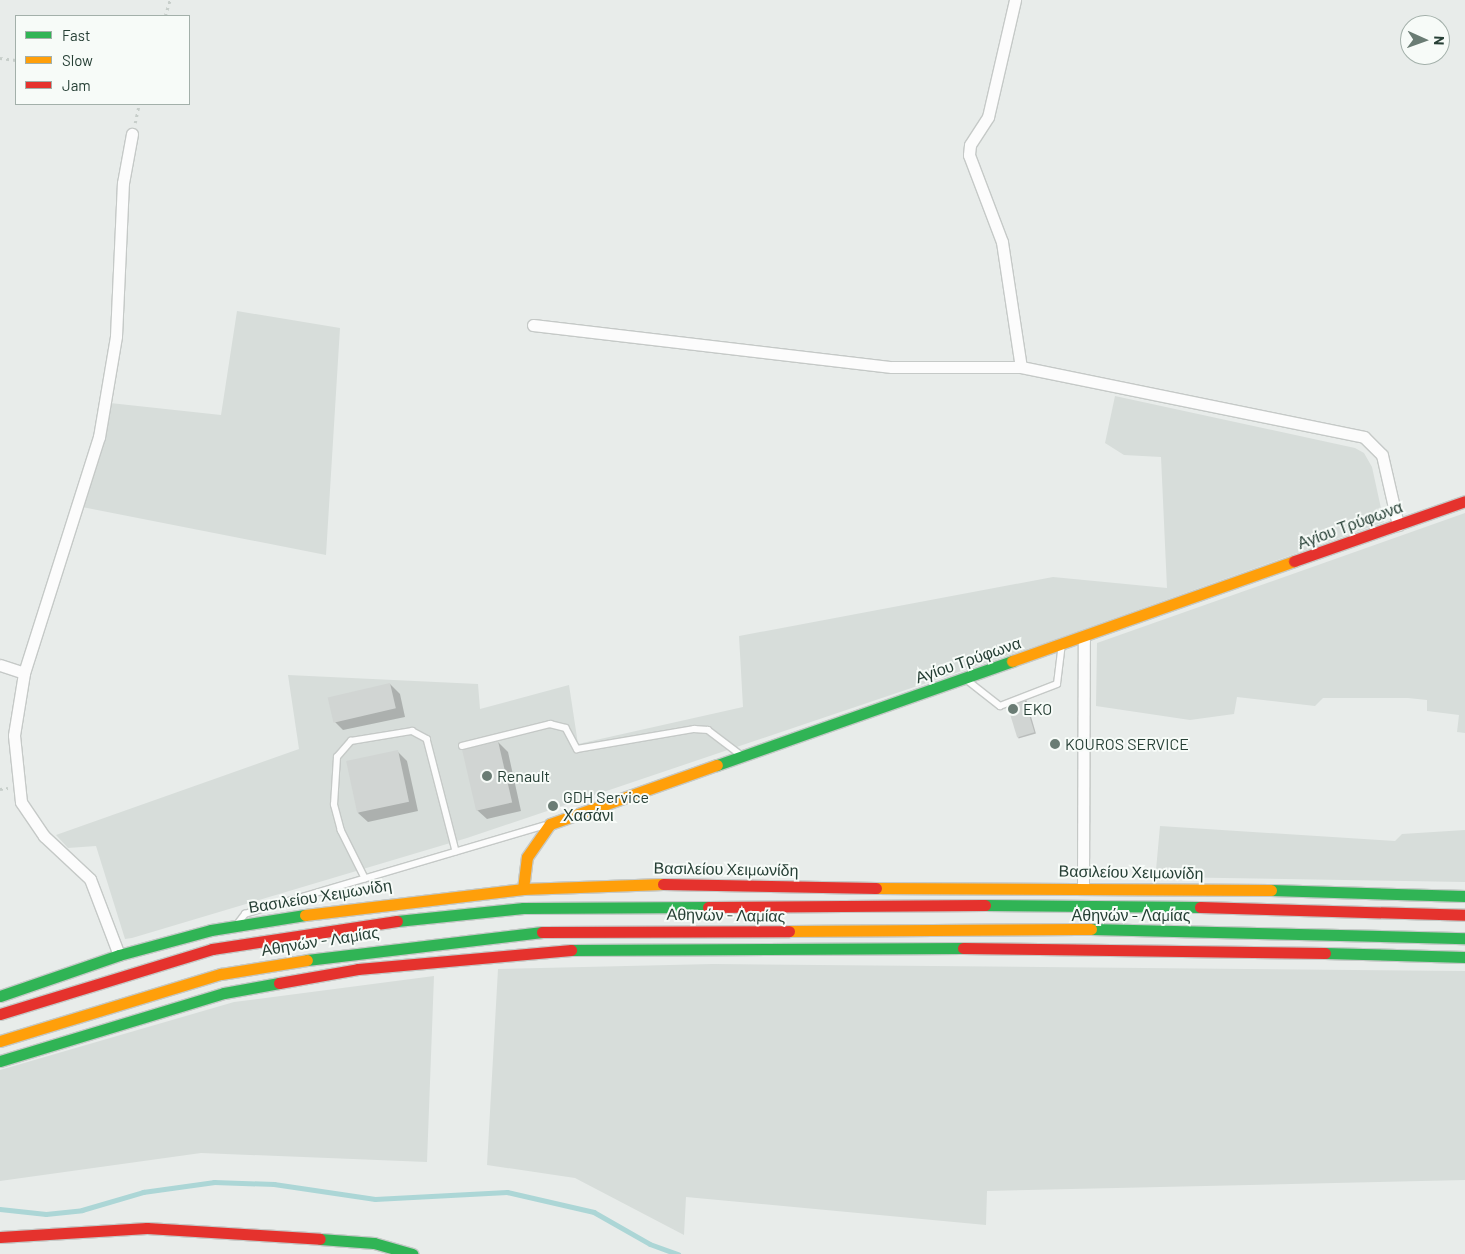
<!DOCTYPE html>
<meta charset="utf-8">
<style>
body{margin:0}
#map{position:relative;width:1465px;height:1254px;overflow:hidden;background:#e8ecea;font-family:Barlow,sans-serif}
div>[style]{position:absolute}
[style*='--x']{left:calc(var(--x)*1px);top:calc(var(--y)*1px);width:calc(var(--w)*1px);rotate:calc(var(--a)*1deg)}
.built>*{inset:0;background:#d7ddda}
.shadow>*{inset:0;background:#0003;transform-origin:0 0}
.stream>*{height:4.5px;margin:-2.25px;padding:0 2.25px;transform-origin:2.25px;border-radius:2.25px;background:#acd6d6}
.building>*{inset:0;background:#d1d5d3;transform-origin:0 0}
.path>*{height:2.5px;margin-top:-1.25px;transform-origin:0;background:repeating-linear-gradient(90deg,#c7ceca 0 2.5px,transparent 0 6.5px)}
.roads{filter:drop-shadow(1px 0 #c5c9c7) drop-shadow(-1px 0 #c5c9c7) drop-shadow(0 1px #c5c9c7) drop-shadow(0 -1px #c5c9c7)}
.lane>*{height:5.5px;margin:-2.75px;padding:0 2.75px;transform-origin:2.75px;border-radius:2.75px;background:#fcfcfc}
.street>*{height:11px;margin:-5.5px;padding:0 5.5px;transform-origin:5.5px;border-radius:5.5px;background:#fcfcfc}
.fast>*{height:11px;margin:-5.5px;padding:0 5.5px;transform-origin:5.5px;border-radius:5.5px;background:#30b455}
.slow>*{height:11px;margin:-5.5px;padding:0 5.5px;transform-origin:5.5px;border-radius:5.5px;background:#ff9f0a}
.jam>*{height:11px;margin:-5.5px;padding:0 5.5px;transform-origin:5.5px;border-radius:5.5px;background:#e5322d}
.dots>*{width:14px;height:14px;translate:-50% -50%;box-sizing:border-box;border:2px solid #f7fbf8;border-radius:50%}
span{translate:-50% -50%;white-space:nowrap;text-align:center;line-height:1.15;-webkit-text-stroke:4px #f7fbf8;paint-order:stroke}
.street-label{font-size:16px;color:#263f35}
.poi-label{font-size:16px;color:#263f35}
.left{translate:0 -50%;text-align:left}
.legend{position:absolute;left:15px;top:15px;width:175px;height:90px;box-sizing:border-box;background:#f7fbf8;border:1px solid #a3b0aa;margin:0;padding:6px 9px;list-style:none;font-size:15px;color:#263f35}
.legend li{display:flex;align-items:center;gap:10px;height:25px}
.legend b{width:25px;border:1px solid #a3b0aa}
.north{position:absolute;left:1400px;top:15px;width:50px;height:50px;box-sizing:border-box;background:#f7fbf8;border:1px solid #a3b0aa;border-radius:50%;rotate:92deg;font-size:14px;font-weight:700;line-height:20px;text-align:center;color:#263f35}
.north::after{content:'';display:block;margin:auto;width:18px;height:22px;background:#6a7c74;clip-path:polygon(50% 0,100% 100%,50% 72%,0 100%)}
</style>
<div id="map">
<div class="built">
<div style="clip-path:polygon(237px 311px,340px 328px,326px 555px,82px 507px,110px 403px,221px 415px)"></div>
<div style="clip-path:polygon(1115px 396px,1355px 448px,1364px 453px,1372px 467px,1384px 522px,1042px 644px,467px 838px,132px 938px,125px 939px,96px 846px,68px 848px,56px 835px,299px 749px,288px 675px,478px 684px,480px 709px,569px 685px,578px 744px,743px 707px,739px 636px,1053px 577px,1167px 588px,1161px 457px,1124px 455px,1105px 443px)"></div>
<div style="clip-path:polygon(1465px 513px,1465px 733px,1457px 732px,1459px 715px,1427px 711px,1427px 700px,1408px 698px,1323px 698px,1315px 706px,1237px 697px,1234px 714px,1190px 720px,1096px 706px,1097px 643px)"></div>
<div style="clip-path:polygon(1160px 826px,1395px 841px,1402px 834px,1465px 830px,1465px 882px,1161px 877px,1156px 870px)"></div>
<div style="clip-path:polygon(713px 964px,1465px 971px,1465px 1180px,987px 1191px,986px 1225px,686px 1197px,684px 1235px,575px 1178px,487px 1165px,498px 969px)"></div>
<div style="clip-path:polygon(434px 976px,427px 1162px,201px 1153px,0 1181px,0 1070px,234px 1002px)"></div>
</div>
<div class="shadow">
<div style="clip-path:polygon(390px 684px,400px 694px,405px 717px,343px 730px,334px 721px)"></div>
<div style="left:1026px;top:699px;width:36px;height:18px;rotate:74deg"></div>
<div style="clip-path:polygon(498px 742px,508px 752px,521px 811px,487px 819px,477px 810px)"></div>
<div style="clip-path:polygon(397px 751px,407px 761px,418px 811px,368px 822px,358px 813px)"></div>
</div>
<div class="stream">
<div style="--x:0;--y:1209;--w:46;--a:6.2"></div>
<div style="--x:46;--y:1214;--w:36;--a:-6"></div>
<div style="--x:82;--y:1210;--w:64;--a:-16.4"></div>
<div style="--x:143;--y:1192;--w:72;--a:-8"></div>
<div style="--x:214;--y:1182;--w:60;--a:1.9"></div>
<div style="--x:274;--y:1184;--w:102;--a:8.4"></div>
<div style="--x:375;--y:1199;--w:132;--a:-3"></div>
<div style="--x:507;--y:1192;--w:89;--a:12.9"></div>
<div style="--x:594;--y:1212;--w:64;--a:29.7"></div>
<div style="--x:650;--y:1244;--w:30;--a:20"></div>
</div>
<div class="building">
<div style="left:390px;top:683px;width:26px;height:64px;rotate:77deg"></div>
<div style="left:1023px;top:695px;width:39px;height:18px;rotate:73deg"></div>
<div style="left:498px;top:741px;width:63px;height:37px;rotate:77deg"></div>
<div style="left:398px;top:750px;width:53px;height:53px;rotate:78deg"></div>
</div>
<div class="path">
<div style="--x:165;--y:16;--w:17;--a:-73"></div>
<div style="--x:0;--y:58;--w:16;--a:7"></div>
<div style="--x:135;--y:123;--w:19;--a:-78"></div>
<div style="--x:0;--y:789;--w:8;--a:-7"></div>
</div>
<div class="roads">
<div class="lane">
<div style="--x:967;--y:680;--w:42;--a:38.2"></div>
<div style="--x:1000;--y:706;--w:61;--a:-21.1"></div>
<div style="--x:1057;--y:684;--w:39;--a:-83"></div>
<div style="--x:462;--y:746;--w:91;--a:-14"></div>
<div style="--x:550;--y:724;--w:16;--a:14"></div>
<div style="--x:566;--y:728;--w:24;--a:62"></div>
<div style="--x:577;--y:749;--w:119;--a:-9.7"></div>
<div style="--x:694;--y:729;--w:14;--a:4"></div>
<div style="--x:708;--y:730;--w:40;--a:37"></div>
<div style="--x:365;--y:879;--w:54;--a:-116.6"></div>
<div style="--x:341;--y:831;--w:27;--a:-105"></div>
<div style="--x:334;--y:805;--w:48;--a:-86.4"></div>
<div style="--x:337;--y:757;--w:21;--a:-49"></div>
<div style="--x:351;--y:741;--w:62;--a:-9.3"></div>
<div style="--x:412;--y:731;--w:17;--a:28"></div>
<div style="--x:427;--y:739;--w:116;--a:75.5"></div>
<div style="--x:239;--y:922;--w:10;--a:-53"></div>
<div style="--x:245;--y:914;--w:311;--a:-16.5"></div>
</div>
<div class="street">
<div style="--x:1015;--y:0;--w:120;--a:103"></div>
<div style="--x:988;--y:117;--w:33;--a:123"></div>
<div style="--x:970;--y:145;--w:10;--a:96"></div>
<div style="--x:969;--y:155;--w:93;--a:69.2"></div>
<div style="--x:1002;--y:242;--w:126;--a:81.4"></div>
<div style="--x:533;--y:325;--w:361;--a:6.7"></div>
<div style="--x:892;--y:367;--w:129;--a:0"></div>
<div style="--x:1021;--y:367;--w:350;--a:11.5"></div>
<div style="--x:1364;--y:437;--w:25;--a:45"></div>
<div style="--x:1382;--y:455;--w:72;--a:77.1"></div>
<div style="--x:0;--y:665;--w:25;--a:18"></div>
<div style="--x:1083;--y:886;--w:248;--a:-89.8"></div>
<div style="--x:119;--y:955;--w:81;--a:-110.9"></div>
<div style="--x:90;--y:879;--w:63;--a:-136.9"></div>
<div style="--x:44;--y:836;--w:41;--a:-124.1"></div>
<div style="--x:21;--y:802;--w:67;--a:-96"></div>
<div style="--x:14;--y:735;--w:63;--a:-80.8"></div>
<div style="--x:24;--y:673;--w:248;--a:-72.4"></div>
<div style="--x:99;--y:437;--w:102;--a:-80.4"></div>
<div style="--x:116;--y:336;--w:153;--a:-87.4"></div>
<div style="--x:123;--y:183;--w:50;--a:-79.6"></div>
</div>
<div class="fast">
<div style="--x:717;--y:765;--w:313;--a:-19.4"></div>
<div style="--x:1271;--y:890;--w:194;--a:1.8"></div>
<div style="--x:985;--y:905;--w:215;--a:0.5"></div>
<div style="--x:397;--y:921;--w:127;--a:-5.9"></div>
<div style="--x:523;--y:908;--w:185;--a:-0.3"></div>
<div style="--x:1091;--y:929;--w:374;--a:1.4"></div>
<div style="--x:571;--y:950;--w:392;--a:-0.3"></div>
<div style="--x:1325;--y:953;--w:140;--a:1.6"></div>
<div style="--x:307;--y:960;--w:237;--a:-6.8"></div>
<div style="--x:0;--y:996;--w:126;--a:-19"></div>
<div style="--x:119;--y:955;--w:95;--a:-15.2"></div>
<div style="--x:211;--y:930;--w:95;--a:-9.1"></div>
<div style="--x:0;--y:1061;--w:234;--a:-16.9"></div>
<div style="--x:224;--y:993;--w:56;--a:-10.3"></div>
<div style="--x:320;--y:1239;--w:54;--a:4.2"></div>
<div style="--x:374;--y:1243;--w:40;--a:16"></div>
</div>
<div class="slow">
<div style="--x:1012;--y:661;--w:299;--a:-19.5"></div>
<div style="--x:876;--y:888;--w:395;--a:0.3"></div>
<div style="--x:523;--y:889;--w:32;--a:-83"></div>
<div style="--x:527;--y:857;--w:40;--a:-55.1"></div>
<div style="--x:550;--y:824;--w:177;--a:-19.5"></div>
<div style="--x:305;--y:915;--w:220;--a:-6.8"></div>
<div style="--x:523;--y:889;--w:140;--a:-2"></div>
<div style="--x:789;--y:931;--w:302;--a:-0.4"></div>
<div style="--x:0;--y:1041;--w:231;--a:-16.9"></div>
<div style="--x:221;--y:974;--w:87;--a:-9.2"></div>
</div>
<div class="jam">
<div style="--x:1294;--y:561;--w:181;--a:-19.3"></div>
<div style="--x:663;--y:884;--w:213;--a:1.1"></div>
<div style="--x:708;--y:907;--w:277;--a:-0.4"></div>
<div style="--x:1200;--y:907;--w:265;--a:1.7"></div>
<div style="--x:542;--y:932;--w:247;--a:-0.2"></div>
<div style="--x:963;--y:948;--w:362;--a:0.8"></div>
<div style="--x:279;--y:983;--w:80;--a:-10"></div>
<div style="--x:358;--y:969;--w:214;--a:-5.1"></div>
<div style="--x:0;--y:1014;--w:222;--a:-17"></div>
<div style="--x:212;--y:949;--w:187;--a:-8.6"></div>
<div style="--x:0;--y:1237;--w:147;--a:-3.5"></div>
<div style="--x:147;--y:1228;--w:173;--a:3.6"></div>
</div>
</div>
<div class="dots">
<div style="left:1013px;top:709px;background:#6a7c74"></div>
<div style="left:1055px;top:744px;background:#6a7c74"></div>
<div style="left:487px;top:776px;background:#6a7c74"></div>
<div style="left:553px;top:806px;background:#6a7c74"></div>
</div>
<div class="street-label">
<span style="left:1350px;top:525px;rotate:-20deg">Αγίου Τρύφωνα</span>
<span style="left:968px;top:660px;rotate:-19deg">Αγίου Τρύφωνα</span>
<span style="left:726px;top:869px;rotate:1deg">Βασιλείου Χειμωνίδη</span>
<span style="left:1131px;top:872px;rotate:1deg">Βασιλείου Χειμωνίδη</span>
<span style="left:320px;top:896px;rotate:-9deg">Βασιλείου Χειμωνίδη</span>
<span style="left:726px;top:915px;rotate:1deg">Αθηνών - Λαμίας</span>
<span style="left:1131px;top:915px">Αθηνών - Λαμίας</span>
<span style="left:320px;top:941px;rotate:-9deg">Αθηνών - Λαμίας</span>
</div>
<div class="poi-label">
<span class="left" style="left:1023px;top:709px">EKO</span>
<span class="left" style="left:1065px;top:744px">KOUROS SERVICE</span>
<span class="left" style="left:497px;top:776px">Renault</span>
<span class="left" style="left:563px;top:806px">GDH Service<br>Χασάνι</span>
</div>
<ul class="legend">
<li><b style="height:6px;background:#30b455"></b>Fast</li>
<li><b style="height:6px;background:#ff9f0a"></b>Slow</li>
<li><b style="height:6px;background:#e5322d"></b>Jam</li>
</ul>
<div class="north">N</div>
</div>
